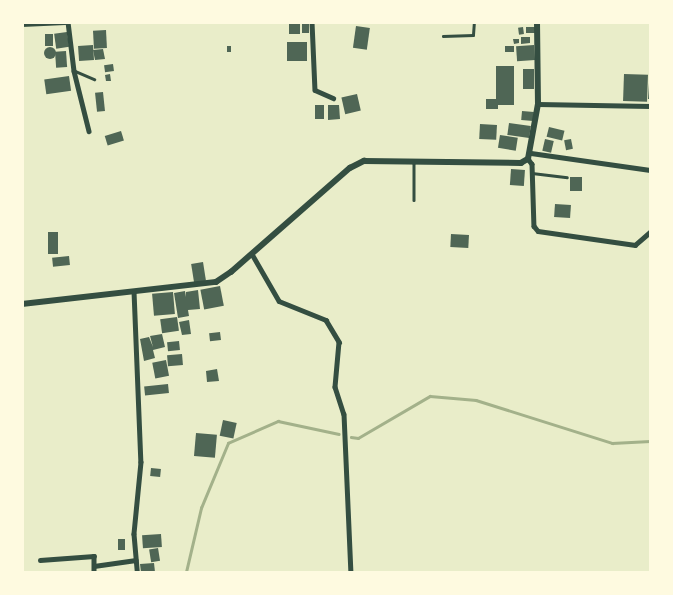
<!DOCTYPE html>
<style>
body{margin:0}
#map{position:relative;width:673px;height:595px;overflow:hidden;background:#e9edc9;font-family:"Public Sans",sans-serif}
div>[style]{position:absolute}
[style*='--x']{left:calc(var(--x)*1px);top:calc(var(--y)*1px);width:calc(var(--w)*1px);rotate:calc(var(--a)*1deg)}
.stream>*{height:2.5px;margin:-1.25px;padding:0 1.25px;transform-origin:1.25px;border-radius:1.25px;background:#a3b18a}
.building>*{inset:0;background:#4f6655;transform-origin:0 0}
.round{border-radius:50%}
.service>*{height:2.5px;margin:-1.25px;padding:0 1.25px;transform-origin:1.25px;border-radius:1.25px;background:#344e41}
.minor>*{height:4.5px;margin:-2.25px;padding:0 2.25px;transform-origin:2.25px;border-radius:2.25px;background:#344e41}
.tertiary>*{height:5.5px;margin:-2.75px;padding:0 2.75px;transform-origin:2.75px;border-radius:2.75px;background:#344e41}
span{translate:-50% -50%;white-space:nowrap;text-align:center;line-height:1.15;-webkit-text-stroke:4px #fefae0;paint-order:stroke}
.frame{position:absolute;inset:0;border:24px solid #fefae0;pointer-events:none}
</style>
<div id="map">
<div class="stream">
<div style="--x:351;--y:437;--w:7;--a:8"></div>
<div style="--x:358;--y:438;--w:83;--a:-30.3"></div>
<div style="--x:430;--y:396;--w:46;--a:5"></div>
<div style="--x:476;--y:400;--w:143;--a:17.5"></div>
<div style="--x:612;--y:443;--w:38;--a:-3"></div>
<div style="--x:186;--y:572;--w:66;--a:-76.8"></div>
<div style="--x:201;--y:508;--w:70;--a:-67.4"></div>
<div style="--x:228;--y:443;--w:55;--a:-23.7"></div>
<div style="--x:278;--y:421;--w:62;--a:12"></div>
</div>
<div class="building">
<div style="left:302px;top:22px;width:7px;height:11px"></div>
<div style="left:300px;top:23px;width:11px;height:11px;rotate:90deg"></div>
<div style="left:356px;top:26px;width:14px;height:22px;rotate:8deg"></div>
<div style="left:523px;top:27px;width:7px;height:5px;rotate:82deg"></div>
<div style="left:526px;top:27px;width:9px;height:6px"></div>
<div style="left:106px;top:30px;width:18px;height:13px;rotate:87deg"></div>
<div style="left:67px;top:32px;width:15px;height:13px;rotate:82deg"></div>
<div style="left:45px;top:34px;width:8px;height:12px"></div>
<div style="clip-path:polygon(521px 37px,530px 37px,530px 43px,521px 44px)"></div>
<div style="clip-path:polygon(513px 39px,519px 39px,519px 43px,514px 44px)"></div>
<div style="left:287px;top:42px;width:20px;height:19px"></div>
<div style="left:93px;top:45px;width:15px;height:15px;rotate:86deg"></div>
<div style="left:534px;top:45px;width:15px;height:18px;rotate:86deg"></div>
<div style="left:227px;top:46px;width:4px;height:6px"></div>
<div style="left:505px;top:46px;width:9px;height:6px"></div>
<div class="round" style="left:44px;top:47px;width:12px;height:12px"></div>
<div style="clip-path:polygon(103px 49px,105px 59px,95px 60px,93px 50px)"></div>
<div style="left:66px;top:51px;width:16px;height:11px;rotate:86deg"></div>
<div style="left:113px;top:64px;width:7px;height:9px;rotate:82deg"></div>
<div style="left:496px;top:66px;width:18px;height:39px"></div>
<div style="left:523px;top:69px;width:11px;height:20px"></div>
<div style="clip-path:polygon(110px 74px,111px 81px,106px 81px,105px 75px)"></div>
<div style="left:624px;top:74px;width:24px;height:27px;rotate:2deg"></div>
<div style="left:69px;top:76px;width:15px;height:25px;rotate:82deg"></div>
<div style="clip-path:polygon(649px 83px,650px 83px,650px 99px,648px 99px)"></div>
<div style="left:103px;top:92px;width:19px;height:8px;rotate:84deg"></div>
<div style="left:357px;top:94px;width:17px;height:16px;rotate:77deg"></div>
<div style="left:486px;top:99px;width:12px;height:10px"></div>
<div style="left:315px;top:105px;width:9px;height:14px"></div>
<div style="clip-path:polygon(328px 105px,339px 105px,340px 119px,328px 120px)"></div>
<div style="left:522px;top:111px;width:12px;height:9px;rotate:5deg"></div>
<div style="left:509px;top:123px;width:22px;height:12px;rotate:8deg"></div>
<div style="left:480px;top:124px;width:17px;height:15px;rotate:3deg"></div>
<div style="left:549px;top:127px;width:16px;height:10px;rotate:14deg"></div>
<div style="left:121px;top:131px;width:10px;height:17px;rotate:73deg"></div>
<div style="left:500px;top:135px;width:18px;height:13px;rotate:9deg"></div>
<div style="left:545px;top:139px;width:9px;height:12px;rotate:13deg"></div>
<div style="left:571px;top:139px;width:10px;height:7px;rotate:79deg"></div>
<div style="left:511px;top:169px;width:14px;height:16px;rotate:4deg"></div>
<div style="left:570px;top:177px;width:12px;height:14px"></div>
<div style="left:555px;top:204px;width:16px;height:13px;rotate:4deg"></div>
<div style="left:48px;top:232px;width:10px;height:22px"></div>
<div style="left:451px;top:234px;width:18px;height:13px;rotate:3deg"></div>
<div style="left:69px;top:256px;width:9px;height:17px;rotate:84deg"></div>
<div style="left:203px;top:262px;width:19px;height:12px;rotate:81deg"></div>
<div style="left:220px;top:286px;width:20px;height:20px;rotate:79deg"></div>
<div style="clip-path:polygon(198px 290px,200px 309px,188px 310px,189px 316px,178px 318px,174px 293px,185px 291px,186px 297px,186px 292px)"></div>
<div style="left:173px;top:292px;width:22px;height:21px;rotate:85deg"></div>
<div style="left:177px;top:317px;width:14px;height:17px;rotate:82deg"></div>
<div style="clip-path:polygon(189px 320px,191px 334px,182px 335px,179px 322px)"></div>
<div style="left:220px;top:332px;width:8px;height:11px;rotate:83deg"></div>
<div style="clip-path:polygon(162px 334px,165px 347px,153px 350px,155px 358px,144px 361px,140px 339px,149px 337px,153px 347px,150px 336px)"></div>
<div style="left:179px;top:341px;width:9px;height:12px;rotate:84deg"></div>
<div style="left:182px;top:354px;width:11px;height:15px;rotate:85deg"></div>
<div style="left:166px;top:360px;width:16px;height:14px;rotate:79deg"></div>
<div style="clip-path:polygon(217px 369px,219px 381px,207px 382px,206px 371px)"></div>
<div style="left:168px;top:384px;width:9px;height:24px;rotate:84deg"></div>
<div style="left:223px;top:420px;width:14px;height:16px;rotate:12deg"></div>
<div style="left:196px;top:433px;width:21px;height:23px;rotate:5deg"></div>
<div style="left:151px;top:468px;width:10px;height:8px;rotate:6deg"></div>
<div style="left:161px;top:534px;width:13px;height:19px;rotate:86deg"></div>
<div style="left:118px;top:539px;width:7px;height:11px"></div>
<div style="left:158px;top:548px;width:13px;height:9px;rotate:81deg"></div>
<div style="clip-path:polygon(154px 563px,155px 572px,141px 572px,140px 564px)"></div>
</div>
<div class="service">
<div style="--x:443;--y:36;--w:30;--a:-2"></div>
<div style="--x:473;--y:35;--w:13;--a:-86"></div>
<div style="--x:75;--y:71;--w:21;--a:23"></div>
<div style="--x:414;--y:164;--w:36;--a:90"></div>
<div style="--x:532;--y:173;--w:35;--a:7"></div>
</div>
<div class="minor">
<div style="--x:68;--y:22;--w:49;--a:83"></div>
<div style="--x:74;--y:71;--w:62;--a:76"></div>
<div style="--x:312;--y:22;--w:68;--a:87.5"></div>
<div style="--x:315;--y:90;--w:20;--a:24"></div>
<div style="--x:538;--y:104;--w:112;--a:1"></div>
<div style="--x:531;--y:153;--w:120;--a:8.1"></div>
<div style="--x:528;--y:159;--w:6;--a:51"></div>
<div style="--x:532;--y:164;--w:62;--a:88.2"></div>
<div style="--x:534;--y:226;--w:6;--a:51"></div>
<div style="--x:538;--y:231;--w:98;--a:8.2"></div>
<div style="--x:635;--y:245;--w:20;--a:-41"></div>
<div style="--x:252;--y:254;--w:54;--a:60.1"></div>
<div style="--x:279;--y:301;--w:51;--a:22"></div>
<div style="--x:326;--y:320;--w:26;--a:59"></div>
<div style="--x:339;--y:342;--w:45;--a:95.1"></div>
<div style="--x:335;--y:387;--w:28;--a:72"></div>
<div style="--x:344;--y:414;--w:158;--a:87.5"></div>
<div style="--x:134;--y:291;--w:171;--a:87.7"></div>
<div style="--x:141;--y:462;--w:72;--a:95.6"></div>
<div style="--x:134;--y:534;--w:38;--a:85"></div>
<div style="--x:40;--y:560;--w:54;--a:-4.2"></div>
<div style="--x:94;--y:556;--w:16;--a:90"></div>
<div style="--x:94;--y:566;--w:42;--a:-8.1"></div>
</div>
<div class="tertiary">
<div style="--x:22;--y:24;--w:43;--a:-2.7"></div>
<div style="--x:22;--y:304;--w:195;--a:-6.5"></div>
<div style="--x:216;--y:282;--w:18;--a:-34"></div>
<div style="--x:231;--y:272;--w:158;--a:-41.2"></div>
<div style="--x:350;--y:168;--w:16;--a:-27"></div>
<div style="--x:364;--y:161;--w:157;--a:0.7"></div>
<div style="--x:521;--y:163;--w:8;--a:-30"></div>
<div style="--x:528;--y:159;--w:56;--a:-79.7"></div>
<div style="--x:538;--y:104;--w:82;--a:-90.7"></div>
</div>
<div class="frame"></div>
</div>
